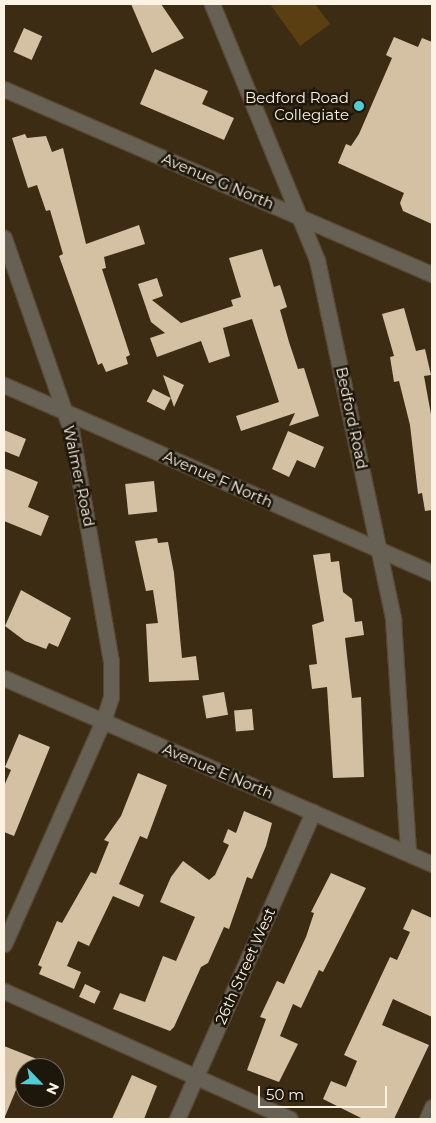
<!DOCTYPE html>
<style>
body{margin:0}
#map{position:relative;width:436px;height:1123px;overflow:hidden;background:#3c2c13;font-family:Montserrat,sans-serif}
div>[style]{position:absolute}
[style*='--x']{left:calc(var(--x)*1px);top:calc(var(--y)*1px);width:calc(var(--w)*1px);rotate:calc(var(--a)*1deg)}
.green>*{inset:0;background:#593f11}
.building>*{inset:0;background:#d4c1a3;transform-origin:0 0}
.roads{filter:drop-shadow(1px 0 #574830) drop-shadow(-1px 0 #574830) drop-shadow(0 1px #574830) drop-shadow(0 -1px #574830)}
.minor>*{height:15px;margin:-7.5px;padding:0 7.5px;transform-origin:7.5px;border-radius:7.5px;background:#676054}
.dots>*{width:14px;height:14px;translate:-50% -50%;box-sizing:border-box;border:2px solid #1d160b;border-radius:50%}
span{translate:-50% -50%;white-space:nowrap;text-align:center;line-height:1.15;-webkit-text-stroke:5px #1d160b;paint-order:stroke}
.poi-label{font-size:15px;color:#fdf3e4}
.right{translate:-100% -50%;text-align:right}
.street-label{font-size:15px;color:#fdf3e4}
.frame{position:absolute;inset:0;border:5px solid #fdf3e4;pointer-events:none}
.north{position:absolute;left:15px;top:1058px;width:50px;height:50px;box-sizing:border-box;background:#1d160b;border:1px solid #776e62;border-radius:50%;rotate:114deg;font-size:14px;font-weight:700;line-height:20px;text-align:center;color:#fdf3e4}
.north::after{content:'';display:block;margin:auto;width:18px;height:22px;background:#51ccd4;clip-path:polygon(50% 0,100% 100%,50% 72%,0 100%)}
.scale{position:absolute;left:258px;top:1086px;width:129px;height:22px;box-sizing:border-box;border:2px solid #fdf3e4;border-top:0;padding-left:6px;font-size:15px;line-height:18px;white-space:nowrap;color:#fdf3e4;-webkit-text-stroke:4px #1d160b;paint-order:stroke}
</style>
<div id="map">
<div class="green">
<div style="clip-path:polygon(270px 4px,315px 4px,330px 24px,300px 46px)"></div>
</div>
<div class="building">
<div style="clip-path:polygon(131px 4px,161px 4px,184px 38px,152px 53px)"></div>
<div style="left:24px;top:28px;width:20px;height:26px;rotate:24deg"></div>
<div style="clip-path:polygon(394px 37px,418px 47px,422px 38px,432px 42px,432px 224px,403px 211px,400px 203px,404px 193px,338px 163px,346px 144px,351px 146px,359px 134px,392px 58px,386px 55px)"></div>
<div style="clip-path:polygon(155px 69px,208px 91px,202px 104px,234px 118px,224px 140px,140px 104px)"></div>
<div style="clip-path:polygon(25px 134px,27px 138px,46px 136px,52px 152px,63px 148px,86px 244px,139px 225px,145px 244px,104px 257px,106px 268px,102px 269px,130px 355px,126px 357px,128px 364px,106px 372px,102px 363px,98px 365px,59px 256px,63px 254px,50px 210px,46px 211px,37px 185px,28px 188px,12px 138px)"></div>
<div style="clip-path:polygon(262px 249px,274px 287px,280px 285px,287px 307px,280px 310px,289px 342px,298px 369px,304px 368px,319px 416px,289px 426px,295px 413px,241px 431px,236px 416px,279px 402px,252px 319px,223px 328px,230px 356px,209px 363px,201px 341px,157px 357px,150px 338px,165px 333px,151px 322px,138px 284px,157px 278px,163px 296px,152px 300px,181px 323px,233px 306px,231px 300px,241px 297px,229px 258px)"></div>
<div style="clip-path:polygon(404px 308px,416px 351px,425px 349px,431px 375px,424px 376px,432px 420px,432px 510px,425px 511px,422px 493px,418px 494px,410px 425px,399px 381px,394px 382px,390px 357px,394px 356px,382px 314px)"></div>
<div style="clip-path:polygon(163px 375px,184px 385px,174px 407px)"></div>
<div style="left:153px;top:389px;width:20px;height:14px;rotate:27deg"></div>
<div style="clip-path:polygon(4px 430px,26px 439px,19px 457px,4px 451px)"></div>
<div style="clip-path:polygon(288px 431px,324px 447px,315px 468px,297px 460px,289px 477px,272px 469px)"></div>
<div style="clip-path:polygon(4px 468px,38px 482px,28px 507px,49px 516px,41px 536px,4px 521px)"></div>
<div style="left:154px;top:481px;width:31px;height:29px;rotate:84deg"></div>
<div style="clip-path:polygon(157px 538px,158px 543px,168px 542px,174px 573px,182px 658px,196px 656px,199px 680px,149px 682px,146px 624px,158px 623px,153px 590px,146px 591px,135px 541px)"></div>
<div style="clip-path:polygon(330px 553px,331px 562px,339px 561px,343px 592px,352px 599px,355px 622px,362px 621px,364px 635px,345px 638px,352px 698px,361px 697px,364px 777px,333px 778px,327px 687px,312px 689px,309px 665px,317px 664px,312px 625px,324px 621px,313px 555px)"></div>
<div style="clip-path:polygon(21px 590px,71px 618px,58px 647px,49px 643px,46px 649px,25px 641px,5px 626px)"></div>
<div style="left:224px;top:692px;width:23px;height:22px;rotate:80deg"></div>
<div style="left:252px;top:709px;width:21px;height:18px;rotate:85deg"></div>
<div style="clip-path:polygon(19px 734px,50px 747px,14px 836px,4px 832px,4px 786px,11px 770px,5px 767px)"></div>
<div style="clip-path:polygon(138px 773px,167px 785px,147px 839px,140px 836px,119px 884px,144px 895px,139px 907px,113px 896px,89px 946px,78px 941px,67px 966px,81px 972px,74px 989px,39px 974px,42px 967px,38px 965px,57px 921px,62px 923px,91px 872px,96px 874px,109px 842px,104px 840px,121px 816px)"></div>
<div style="clip-path:polygon(244px 811px,272px 823px,266px 846px,252px 879px,247px 877px,229px 929px,224px 927px,208px 963px,201px 967px,174px 1027px,170px 1031px,113px 1009px,120px 993px,145px 1002px,163px 956px,176px 961px,195px 917px,160px 902px,171px 877px,183px 861px,209px 880px,215px 875px,229px 845px,223px 842px,228px 829px,236px 833px)"></div>
<div style="clip-path:polygon(331px 873px,366px 888px,323px 972px,319px 970px,301px 1008px,293px 1004px,280px 1036px,298px 1044px,279px 1082px,247px 1070px,266px 1019px,260px 1017px,277px 981px,284px 984px,306px 937px,314px 913px,311px 912px)"></div>
<div style="clip-path:polygon(412px 909px,432px 918px,432px 1017px,393px 999px,382px 1025px,429px 1045px,394px 1119px,363px 1119px,323px 1099px,331px 1081px,346px 1087px,357px 1061px,344px 1055px,390px 957px,397px 960px,410px 932px,403px 929px)"></div>
<div style="left:85px;top:984px;width:17px;height:14px;rotate:25deg"></div>
<div style="clip-path:polygon(4px 1046px,57px 1067px,25px 1068px,4px 1119px)"></div>
<div style="clip-path:polygon(132px 1075px,157px 1086px,144px 1119px,112px 1119px)"></div>
</div>
<div class="roads">
<div class="minor">
<div style="--x:212;--y:4;--w:277;--a:67.7"></div>
<div style="--x:317;--y:260;--w:367;--a:78"></div>
<div style="--x:393;--y:619;--w:234;--a:86.3"></div>
<div style="--x:4;--y:89;--w:466;--a:23.4"></div>
<div style="--x:4;--y:238;--w:203;--a:70.8"></div>
<div style="--x:71;--y:430;--w:234;--a:80.2"></div>
<div style="--x:111;--y:661;--w:36;--a:90"></div>
<div style="--x:111;--y:697;--w:25;--a:108"></div>
<div style="--x:103;--y:721;--w:244;--a:113.9"></div>
<div style="--x:4;--y:385;--w:467;--a:23.7"></div>
<div style="--x:4;--y:678;--w:467;--a:23.5"></div>
<div style="--x:4;--y:991;--w:313;--a:24.1"></div>
<div style="--x:177;--y:1119;--w:336;--a:-66.1"></div>
<div style="--x:427;--y:1119;--w:13;--a:-67"></div>
</div>
</div>
<div class="dots">
<div style="left:359px;top:106px;background:#51ccd4"></div>
</div>
<div class="poi-label">
<span class="right" style="left:349px;top:106px">Bedford Road<br>Collegiate</span>
</div>
<div class="street-label">
<span style="left:218px;top:181px;rotate:23deg">Avenue G North</span>
<span style="left:352px;top:418px;rotate:78deg">Bedford Road</span>
<span style="left:79px;top:476px;rotate:78deg">Walmer Road</span>
<span style="left:218px;top:479px;rotate:24deg">Avenue F North</span>
<span style="left:218px;top:771px;rotate:23deg">Avenue E North</span>
<span style="left:245px;top:966px;rotate:-66deg">26th Street West</span>
</div>
<div class="frame"></div>
<div class="north">N</div>
<div class="scale">50 m</div>
</div>
